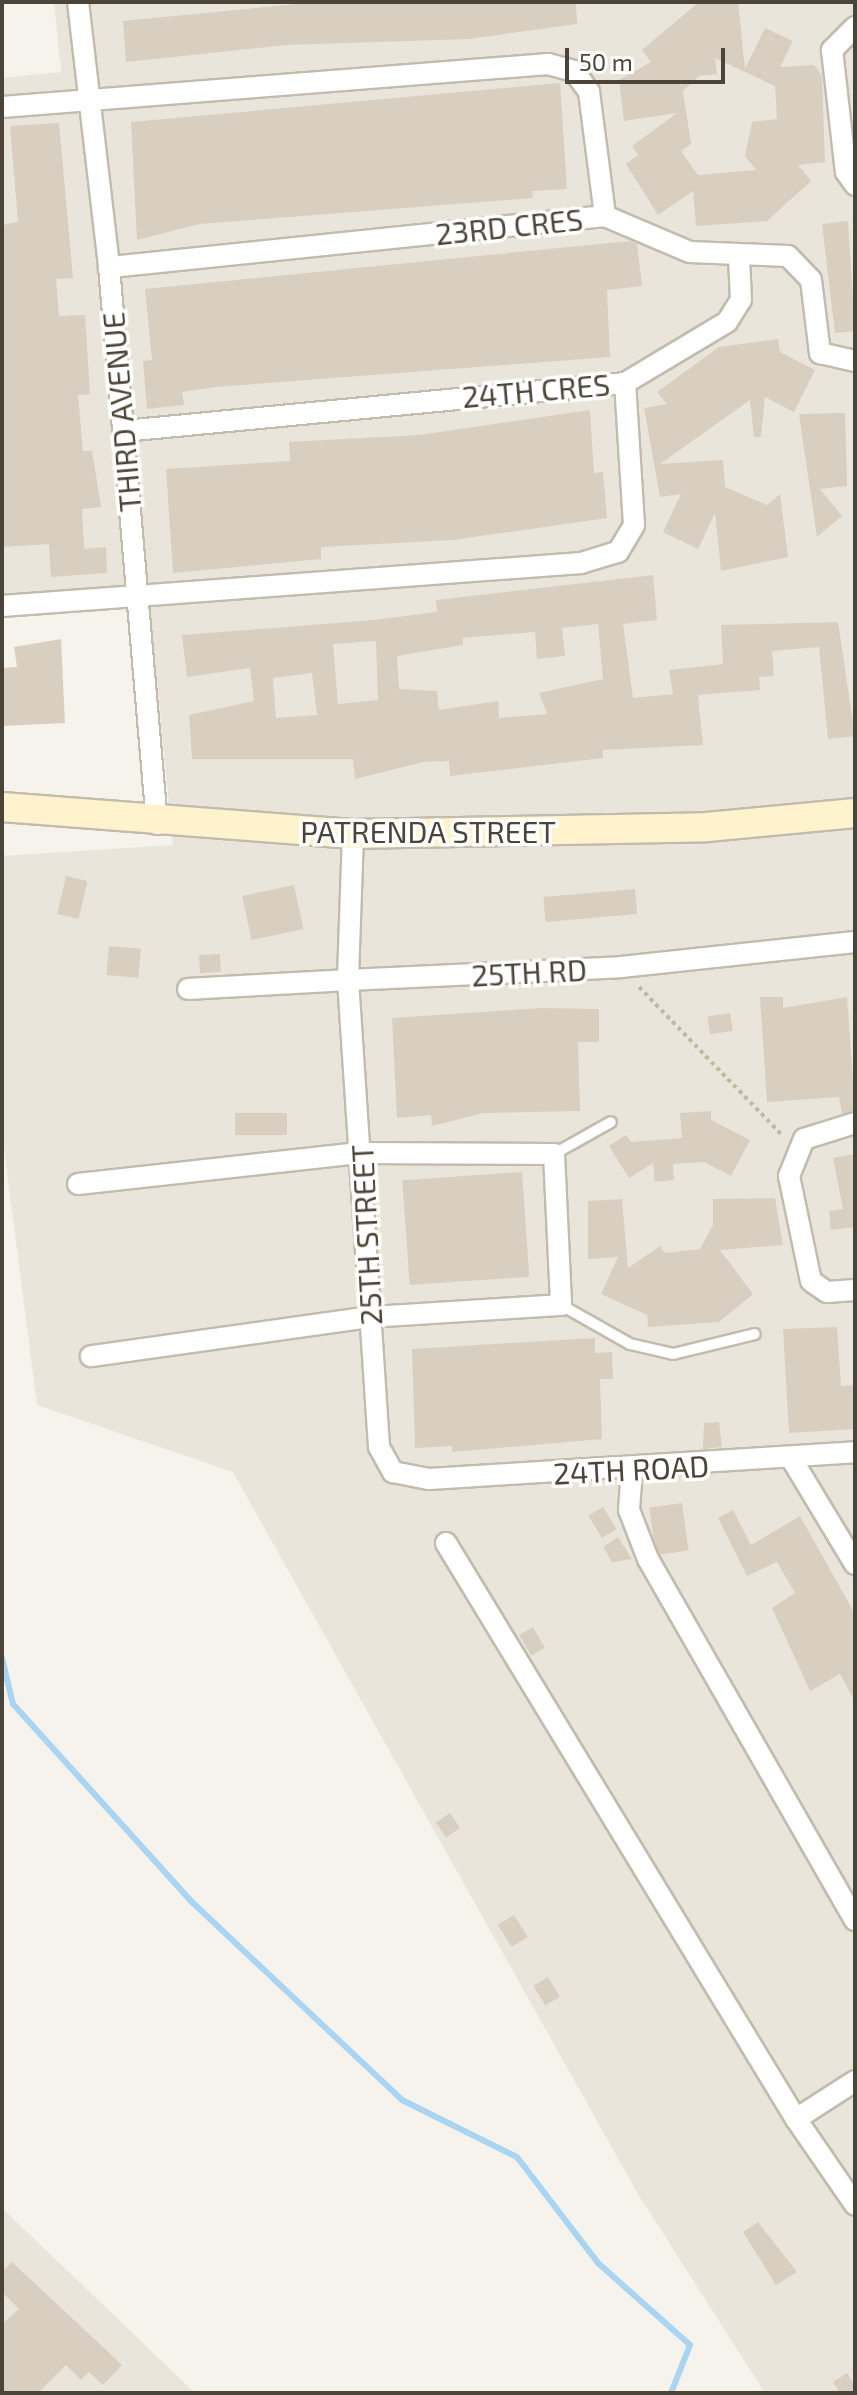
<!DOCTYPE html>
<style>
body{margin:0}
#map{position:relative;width:857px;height:2395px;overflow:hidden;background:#f6f3ec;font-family:"Exo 2",sans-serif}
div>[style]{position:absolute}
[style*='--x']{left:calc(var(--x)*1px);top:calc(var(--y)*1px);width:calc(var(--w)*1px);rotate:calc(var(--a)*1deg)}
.residential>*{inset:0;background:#eae5da}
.stream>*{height:6px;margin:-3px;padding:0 3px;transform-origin:3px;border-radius:3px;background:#a9d4f2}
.building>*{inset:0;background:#d8cfc1;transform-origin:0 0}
.path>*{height:4px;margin-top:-2px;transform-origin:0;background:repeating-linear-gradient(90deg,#c4b79f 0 4px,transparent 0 8px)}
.roads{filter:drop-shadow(2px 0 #c2bbae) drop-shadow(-2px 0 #c2bbae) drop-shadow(0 2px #c2bbae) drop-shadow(0 -2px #c2bbae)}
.lane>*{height:10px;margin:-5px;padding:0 5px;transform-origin:5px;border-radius:5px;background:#fff}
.street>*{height:20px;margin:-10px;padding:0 10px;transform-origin:10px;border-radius:10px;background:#fff}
.secondary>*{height:28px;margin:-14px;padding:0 14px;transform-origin:14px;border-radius:14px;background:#fff3cd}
span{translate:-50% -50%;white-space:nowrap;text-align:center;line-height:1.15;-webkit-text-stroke:7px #fff;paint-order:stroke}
.street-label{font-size:30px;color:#4b4439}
.frame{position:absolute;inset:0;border:4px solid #4b4439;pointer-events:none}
.scale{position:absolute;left:565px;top:48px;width:160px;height:36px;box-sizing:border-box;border:4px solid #4b4439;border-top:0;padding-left:10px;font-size:24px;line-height:28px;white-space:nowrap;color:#4b4439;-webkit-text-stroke:6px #fff;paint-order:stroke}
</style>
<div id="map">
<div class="residential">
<div style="clip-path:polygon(54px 2px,855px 2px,855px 2393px,765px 2393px,638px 2194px,233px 1472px,37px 1405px,2px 1134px,2px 856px,173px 845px,149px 600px,2px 614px,2px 78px,61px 72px)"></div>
<div style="clip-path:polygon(2px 2208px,195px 2393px,2px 2393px)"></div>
</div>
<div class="stream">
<div style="--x:2;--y:1658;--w:47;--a:76.6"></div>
<div style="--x:13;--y:1704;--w:266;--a:47.9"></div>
<div style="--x:191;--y:1901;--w:290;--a:43.3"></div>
<div style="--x:402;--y:2100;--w:128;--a:26.4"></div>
<div style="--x:517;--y:2157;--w:133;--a:52.6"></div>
<div style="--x:598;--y:2263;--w:123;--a:41.7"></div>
<div style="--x:690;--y:2345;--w:52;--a:111.6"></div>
</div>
<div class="building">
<div style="clip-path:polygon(316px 2px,576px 2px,577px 24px,469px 39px,286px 45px,126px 62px,123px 21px)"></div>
<div style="clip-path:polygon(evenodd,699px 2px,738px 2px,745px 69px,765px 28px,793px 41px,780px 67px,814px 65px,822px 76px,825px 162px,798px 165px,811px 181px,767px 221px,696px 226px,693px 191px,658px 215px,626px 164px,638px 155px,632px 146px,677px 113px,624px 121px,619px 80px,651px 62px,642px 50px,699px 2px,715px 58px,775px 86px,777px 119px,752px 122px,745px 156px,756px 170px,698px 175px,681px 151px,691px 144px,683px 91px,699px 76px,717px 74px,715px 58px)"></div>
<div style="clip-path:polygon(560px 83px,567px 189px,532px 191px,533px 198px,199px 224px,137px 240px,131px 122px)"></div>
<div style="clip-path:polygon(59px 123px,73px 278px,56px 279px,59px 316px,85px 315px,90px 394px,78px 395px,83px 451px,92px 451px,101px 507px,82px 509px,84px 549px,106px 547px,107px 573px,51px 577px,49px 544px,2px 547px,2px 225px,18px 222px,10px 126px)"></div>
<div style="clip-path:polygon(848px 221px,855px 331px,835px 333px,822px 224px)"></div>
<div style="clip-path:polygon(630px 241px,637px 244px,642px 286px,607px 290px,610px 357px,215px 387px,182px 392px,184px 405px,147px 409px,143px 361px,152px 360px,145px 289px)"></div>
<div style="clip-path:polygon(778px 339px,780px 352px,815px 370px,794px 412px,765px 397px,761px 437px,754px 437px,750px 400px,660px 464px,723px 460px,725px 487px,767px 505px,780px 494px,788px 557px,721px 571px,715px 513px,698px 549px,663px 532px,681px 494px,660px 497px,644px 408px,667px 404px,657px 392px,719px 347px)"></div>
<div style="clip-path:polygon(590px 410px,594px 473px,603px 472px,607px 518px,453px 540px,321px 547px,321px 559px,173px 573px,166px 469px,290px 461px,289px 442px,419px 435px)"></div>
<div style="clip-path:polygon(845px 413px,847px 486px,820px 489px,842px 516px,817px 537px,799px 414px)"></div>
<div style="clip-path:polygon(evenodd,653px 575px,657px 620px,623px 624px,633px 698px,673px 694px,669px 670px,723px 664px,721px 625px,838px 622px,855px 736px,828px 739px,819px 647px,772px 651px,774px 676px,759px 677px,760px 690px,698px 695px,703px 745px,603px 750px,603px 758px,450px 776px,449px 761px,423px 762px,355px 779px,353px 759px,192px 759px,189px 715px,254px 701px,250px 668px,187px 677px,182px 635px,374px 620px,437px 612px,436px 600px,653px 575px,598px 624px,603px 679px,539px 693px,547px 714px,499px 718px,498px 701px,439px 710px,437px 691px,399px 689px,397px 656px,463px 645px,463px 638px,535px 632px,537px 659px,565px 656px,562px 628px,598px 624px,653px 575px,376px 641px,378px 700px,338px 704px,333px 644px,376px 641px,653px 575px,312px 673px,317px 715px,276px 718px,273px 678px,312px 673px)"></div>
<div style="clip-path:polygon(61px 639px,65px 723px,2px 726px,2px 668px,17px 667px,14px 647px)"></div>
<div style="left:66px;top:876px;width:22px;height:39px;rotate:13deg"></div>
<div style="left:294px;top:885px;width:45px;height:53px;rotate:78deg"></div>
<div style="left:635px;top:889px;width:25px;height:92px;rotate:85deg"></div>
<div style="left:109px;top:946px;width:32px;height:29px;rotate:5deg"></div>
<div style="left:220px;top:954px;width:18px;height:21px;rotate:87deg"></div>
<div style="clip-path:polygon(760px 997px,783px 997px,783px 1008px,847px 997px,855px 1110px,842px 1114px,839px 1097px,767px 1102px)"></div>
<div style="clip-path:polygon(543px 1008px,599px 1009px,599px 1042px,578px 1042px,580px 1111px,483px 1113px,432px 1126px,431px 1115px,397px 1118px,392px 1018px)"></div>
<div style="left:730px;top:1013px;width:18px;height:23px;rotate:81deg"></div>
<div style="clip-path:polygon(711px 1111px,711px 1120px,750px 1140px,731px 1176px,704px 1162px,673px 1164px,674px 1180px,655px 1182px,653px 1163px,629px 1178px,609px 1146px,626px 1135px,631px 1142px,682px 1138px,680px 1113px)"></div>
<div style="left:287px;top:1113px;width:22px;height:52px;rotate:90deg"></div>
<div style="clip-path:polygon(855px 1154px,855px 1227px,831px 1230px,829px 1211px,843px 1209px,833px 1158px)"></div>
<div style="left:522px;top:1172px;width:105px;height:120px;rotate:86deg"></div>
<div style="clip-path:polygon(775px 1198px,783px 1245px,720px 1250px,753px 1294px,719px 1322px,648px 1327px,647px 1315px,601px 1294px,618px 1257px,588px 1259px,588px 1201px,622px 1199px,628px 1268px,660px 1246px,665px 1253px,700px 1249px,713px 1225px,713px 1199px)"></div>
<div style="clip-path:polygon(837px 1327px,841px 1386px,855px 1385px,855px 1429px,789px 1433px,783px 1329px)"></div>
<div style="clip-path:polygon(595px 1338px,595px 1353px,612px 1352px,613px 1379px,600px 1379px,602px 1439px,452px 1452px,452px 1446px,415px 1448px,412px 1349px)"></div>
<div style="clip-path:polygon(719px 1422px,722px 1447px,703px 1449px,704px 1423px)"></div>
<div style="left:682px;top:1503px;width:48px;height:33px;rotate:82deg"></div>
<div style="left:603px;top:1507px;width:26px;height:17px;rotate:59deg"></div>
<div style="clip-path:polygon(733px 1510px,751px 1545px,800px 1516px,855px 1614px,855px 1702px,840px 1674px,810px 1691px,772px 1608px,795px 1593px,777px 1562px,747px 1576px,718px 1518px)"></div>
<div style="clip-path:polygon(618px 1537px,632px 1559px,612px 1562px,603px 1547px)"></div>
<div style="left:533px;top:1627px;width:24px;height:16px;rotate:60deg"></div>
<div style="left:450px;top:1813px;width:18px;height:17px;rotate:56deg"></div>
<div style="left:514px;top:1915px;width:26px;height:19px;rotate:58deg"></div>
<div style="left:548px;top:1977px;width:23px;height:17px;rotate:59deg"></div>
<div style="clip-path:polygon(758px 2222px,797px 2272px,776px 2285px,743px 2232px)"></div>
<div style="clip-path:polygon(12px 2262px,122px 2365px,103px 2385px,89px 2372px,81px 2380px,66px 2365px,38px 2393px,2px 2393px,2px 2324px,19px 2309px,2px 2292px,2px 2272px)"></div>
<div style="clip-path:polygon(847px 2373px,855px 2386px,855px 2393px,840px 2393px,833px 2382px)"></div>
</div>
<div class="path">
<div style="--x:639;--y:987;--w:207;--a:46"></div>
</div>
<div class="roads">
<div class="lane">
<div style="--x:554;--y:1154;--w:65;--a:-29.3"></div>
<div style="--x:561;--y:1305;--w:79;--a:29.5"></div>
<div style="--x:630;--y:1344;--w:44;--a:13.1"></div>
<div style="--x:673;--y:1354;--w:84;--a:-13.7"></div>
</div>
<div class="street">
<div style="--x:78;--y:2;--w:267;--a:83.3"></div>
<div style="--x:109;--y:267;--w:559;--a:85.07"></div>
<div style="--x:855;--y:27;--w:33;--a:135"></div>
<div style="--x:832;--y:50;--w:123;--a:83.5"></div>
<div style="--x:846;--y:172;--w:16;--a:55"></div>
<div style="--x:2;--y:107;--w:548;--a:-4.5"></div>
<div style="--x:548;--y:64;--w:27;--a:15"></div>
<div style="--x:574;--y:71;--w:26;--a:54"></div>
<div style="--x:589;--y:92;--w:125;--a:82.6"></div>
<div style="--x:605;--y:216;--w:499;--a:174.1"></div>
<div style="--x:605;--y:216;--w:92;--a:23"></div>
<div style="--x:690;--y:252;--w:98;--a:2.3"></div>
<div style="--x:788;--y:256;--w:33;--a:46"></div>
<div style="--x:811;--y:280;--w:74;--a:83"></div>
<div style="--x:820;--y:353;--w:36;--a:13"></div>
<div style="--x:625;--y:383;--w:119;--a:-30.9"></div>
<div style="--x:727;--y:322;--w:26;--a:-58"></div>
<div style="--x:741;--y:300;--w:42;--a:-92.7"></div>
<div style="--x:2;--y:606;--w:581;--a:-4.25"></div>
<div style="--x:581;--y:563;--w:39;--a:-17"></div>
<div style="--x:618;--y:552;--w:31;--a:-59"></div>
<div style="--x:634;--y:525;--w:142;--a:-93.6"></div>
<div style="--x:625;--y:383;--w:503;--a:174.53"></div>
<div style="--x:353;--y:834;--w:146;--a:92"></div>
<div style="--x:348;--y:980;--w:273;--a:-2.7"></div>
<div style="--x:621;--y:967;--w:235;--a:-6.1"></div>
<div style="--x:188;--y:989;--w:160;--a:-3.2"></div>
<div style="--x:348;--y:980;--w:468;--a:86.2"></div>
<div style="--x:379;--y:1447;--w:29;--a:61"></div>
<div style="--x:393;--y:1472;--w:37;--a:11"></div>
<div style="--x:429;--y:1479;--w:427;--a:-3.6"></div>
<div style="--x:855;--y:1123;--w:53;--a:162.6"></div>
<div style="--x:804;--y:1139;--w:40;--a:112"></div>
<div style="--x:789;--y:1176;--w:107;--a:78.2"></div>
<div style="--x:811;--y:1281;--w:19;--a:35"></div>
<div style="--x:827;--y:1292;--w:28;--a:-4"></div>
<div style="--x:78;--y:1184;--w:285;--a:-6.3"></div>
<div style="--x:361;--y:1153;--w:193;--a:0.3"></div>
<div style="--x:554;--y:1154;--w:151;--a:87.3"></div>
<div style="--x:561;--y:1305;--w:191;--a:176.4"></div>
<div style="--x:370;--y:1317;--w:282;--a:172"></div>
<div style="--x:791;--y:1458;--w:124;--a:58.9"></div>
<div style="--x:632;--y:1469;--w:41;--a:94.2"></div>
<div style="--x:629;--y:1510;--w:53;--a:68.8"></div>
<div style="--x:648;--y:1559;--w:416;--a:60.2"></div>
<div style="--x:446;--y:1543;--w:674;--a:58.72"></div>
<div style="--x:796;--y:2119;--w:104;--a:55.5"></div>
<div style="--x:796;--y:2119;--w:70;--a:-32.8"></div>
</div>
<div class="secondary">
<div style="--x:2;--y:807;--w:352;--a:4.4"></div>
<div style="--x:353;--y:834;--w:354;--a:-1.1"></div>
<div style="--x:707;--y:827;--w:149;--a:-5.4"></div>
</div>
</div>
<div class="street-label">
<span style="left:509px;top:226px;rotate:-6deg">23RD CRES</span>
<span style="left:536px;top:390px;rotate:-5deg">24TH CRES</span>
<span style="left:121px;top:412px;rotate:-95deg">THIRD AVENUE</span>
<span style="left:428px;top:831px">PATRENDA STREET</span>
<span style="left:529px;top:972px;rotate:-3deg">25TH RD</span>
<span style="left:366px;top:1235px;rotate:-93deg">25TH STREET</span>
<span style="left:631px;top:1469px;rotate:-3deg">24TH ROAD</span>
</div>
<div class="frame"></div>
<div class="scale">50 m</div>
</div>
